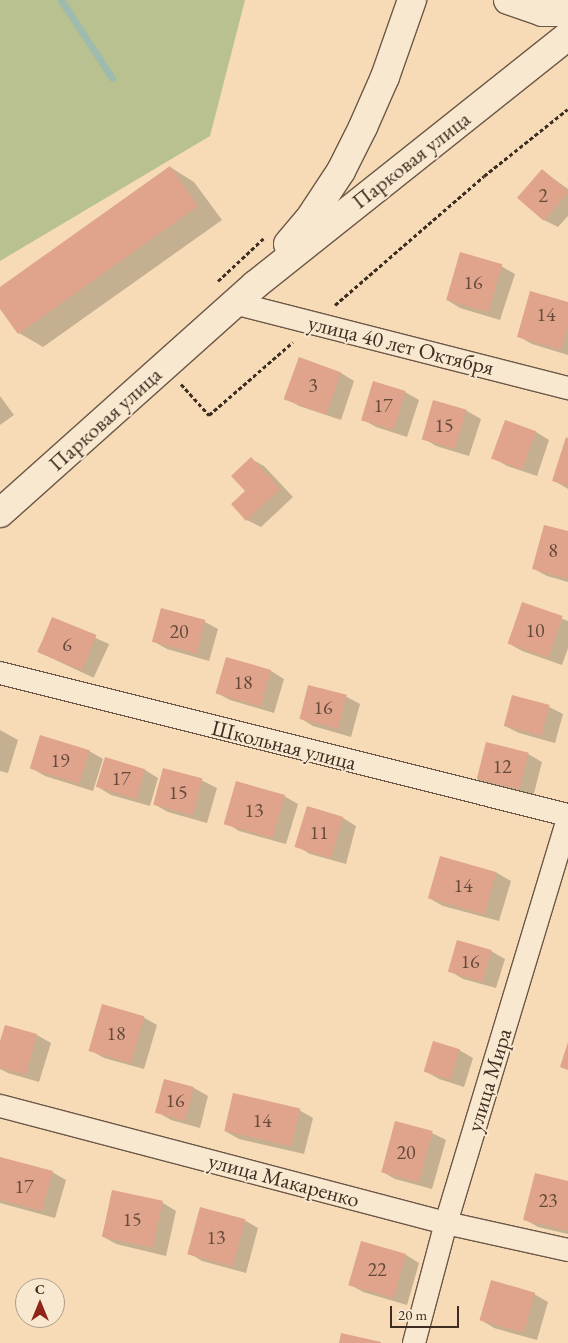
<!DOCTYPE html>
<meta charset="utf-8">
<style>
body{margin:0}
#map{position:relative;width:568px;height:1343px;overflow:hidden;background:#f6dbb6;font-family:"EB Garamond",serif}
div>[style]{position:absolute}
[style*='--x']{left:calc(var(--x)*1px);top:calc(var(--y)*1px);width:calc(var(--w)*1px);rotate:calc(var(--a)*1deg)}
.green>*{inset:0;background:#b9c190}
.shadow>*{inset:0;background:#0003;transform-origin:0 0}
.stream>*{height:7px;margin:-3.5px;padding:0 3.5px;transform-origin:3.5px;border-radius:3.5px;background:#9dbbae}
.building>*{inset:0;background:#dfa48b;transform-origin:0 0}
.path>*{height:3px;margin-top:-1.5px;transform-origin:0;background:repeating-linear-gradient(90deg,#3e2d22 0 4px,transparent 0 6.5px)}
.roads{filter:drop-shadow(1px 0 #6c5847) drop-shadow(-1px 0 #6c5847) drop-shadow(0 1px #6c5847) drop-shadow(0 -1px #6c5847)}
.street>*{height:22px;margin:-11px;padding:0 11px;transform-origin:11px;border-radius:11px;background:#f9e8d0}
.secondary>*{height:28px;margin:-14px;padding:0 14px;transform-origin:14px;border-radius:14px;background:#f9e8d0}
span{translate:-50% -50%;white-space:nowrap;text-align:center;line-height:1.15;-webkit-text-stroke:4px #f9e8d0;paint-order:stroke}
.number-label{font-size:20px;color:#664b3c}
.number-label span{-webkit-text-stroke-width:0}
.street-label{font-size:22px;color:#3e2d22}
.north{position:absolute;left:15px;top:1278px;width:50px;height:50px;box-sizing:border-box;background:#f9e8d0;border:1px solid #ae9d8a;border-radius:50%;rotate:0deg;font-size:14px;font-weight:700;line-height:20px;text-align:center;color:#3e2d22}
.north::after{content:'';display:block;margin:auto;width:18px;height:22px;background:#8f2418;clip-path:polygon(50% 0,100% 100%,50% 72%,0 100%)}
.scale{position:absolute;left:390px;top:1306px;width:69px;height:22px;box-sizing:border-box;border:2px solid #3e2d22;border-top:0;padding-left:6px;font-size:15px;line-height:18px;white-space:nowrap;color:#3e2d22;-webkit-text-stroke:4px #f9e8d0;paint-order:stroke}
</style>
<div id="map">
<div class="green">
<div style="clip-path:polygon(0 0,245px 0,210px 136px,0 261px)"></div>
</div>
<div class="shadow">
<div style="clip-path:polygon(170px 167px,194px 182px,222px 220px,43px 347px,19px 333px,0 307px,0 288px)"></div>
<div style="clip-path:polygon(543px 171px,568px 189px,568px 216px,558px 227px,544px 220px)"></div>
<div style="clip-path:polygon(501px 266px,515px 274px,500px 320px,460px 308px,447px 300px)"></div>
<div style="clip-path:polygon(568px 303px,568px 355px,532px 344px,518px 336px)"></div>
<div style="clip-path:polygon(299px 359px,341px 373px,354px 381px,341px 420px,299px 406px,286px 398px)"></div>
<div style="clip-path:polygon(405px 392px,419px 400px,407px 437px,376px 427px,362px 419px)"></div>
<div style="clip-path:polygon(0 396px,14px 415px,0 425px)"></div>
<div style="clip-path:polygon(434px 401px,467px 411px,481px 419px,469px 456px,436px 446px,423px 438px)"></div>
<div style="clip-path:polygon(506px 422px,536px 432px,549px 440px,537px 476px,507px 466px,494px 458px)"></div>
<div style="clip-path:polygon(568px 439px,568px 489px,553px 480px)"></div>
<div style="clip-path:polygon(251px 459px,264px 466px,293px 497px,261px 527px,247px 520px,247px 491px)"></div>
<div style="clip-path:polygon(568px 533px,568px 582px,547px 576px,534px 569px)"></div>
<div style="clip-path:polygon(523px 603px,568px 621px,568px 648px,562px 665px,522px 651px,508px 643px)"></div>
<div style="clip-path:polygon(162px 610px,205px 622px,218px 629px,209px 661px,167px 649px,153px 641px)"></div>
<div style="left:53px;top:618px;width:62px;height:37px;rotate:25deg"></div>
<div style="clip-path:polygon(227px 658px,271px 671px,284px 679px,274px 713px,230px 700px,217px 693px)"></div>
<div style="clip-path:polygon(309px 686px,347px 697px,360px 704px,351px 737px,313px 726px,300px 718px)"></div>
<div style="clip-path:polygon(549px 707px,563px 714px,555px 743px,519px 733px,505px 726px)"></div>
<div style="clip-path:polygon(0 730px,18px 740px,8px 773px,0 771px)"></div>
<div style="clip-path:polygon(89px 751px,103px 759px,93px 791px,45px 776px,31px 768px)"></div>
<div style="clip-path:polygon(528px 754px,542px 762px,533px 797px,491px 787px,477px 779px)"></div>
<div style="clip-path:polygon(164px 769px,203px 781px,217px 788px,207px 823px,168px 812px,154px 804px)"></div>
<div style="clip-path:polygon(145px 770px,158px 778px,150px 806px,111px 795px,98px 787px)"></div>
<div style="clip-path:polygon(284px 796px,298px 804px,286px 844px,239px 831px,226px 823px)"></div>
<div style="clip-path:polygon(308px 808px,343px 818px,356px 826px,346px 864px,310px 854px,297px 846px)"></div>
<div style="clip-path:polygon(441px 858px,497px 873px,511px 881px,499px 921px,443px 906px,429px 898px)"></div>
<div style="clip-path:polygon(491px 951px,505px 959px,496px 988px,463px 979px,450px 971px)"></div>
<div style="clip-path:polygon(143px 1017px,157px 1025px,144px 1069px,104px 1058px,90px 1050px)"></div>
<div style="clip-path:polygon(6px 1026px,37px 1035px,51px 1043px,39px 1082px,8px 1073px,0 1069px,0 1046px)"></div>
<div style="clip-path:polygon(459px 1050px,473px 1058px,464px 1087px,439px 1079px,425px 1071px)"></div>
<div style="clip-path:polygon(165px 1081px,194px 1088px,208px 1096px,200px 1128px,171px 1120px,157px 1112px)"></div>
<div style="clip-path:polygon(299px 1110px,313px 1118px,304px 1154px,239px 1139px,225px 1131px)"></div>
<div style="clip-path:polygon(432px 1133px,446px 1140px,432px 1189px,395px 1179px,381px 1171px)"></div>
<div style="clip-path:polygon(0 1158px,52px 1172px,66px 1180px,55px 1218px,0 1203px)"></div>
<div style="clip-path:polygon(568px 1182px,568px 1234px,538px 1227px,524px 1219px)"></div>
<div style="clip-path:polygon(113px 1191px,163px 1203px,176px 1211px,166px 1256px,116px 1244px,102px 1236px)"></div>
<div style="clip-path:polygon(244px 1220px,258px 1228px,246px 1273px,202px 1261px,189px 1253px)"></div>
<div style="clip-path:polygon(406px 1255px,419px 1263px,407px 1305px,363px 1292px,349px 1284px)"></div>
<div style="clip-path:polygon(534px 1294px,548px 1302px,537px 1340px,494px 1328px,481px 1320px)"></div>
</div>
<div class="stream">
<div style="--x:61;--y:0;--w:93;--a:56.8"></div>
</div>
<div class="building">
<div style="clip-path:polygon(170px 166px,198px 206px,18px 334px,0 309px,0 287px)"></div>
<div style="left:542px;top:169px;width:35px;height:38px;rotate:41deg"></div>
<div style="left:460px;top:252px;width:44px;height:50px;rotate:16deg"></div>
<div style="clip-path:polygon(530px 291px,568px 302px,568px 326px,561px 350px,517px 337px)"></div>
<div style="left:299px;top:357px;width:45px;height:45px;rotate:20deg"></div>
<div style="left:373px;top:381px;width:34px;height:41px;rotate:17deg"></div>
<div style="left:433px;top:400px;width:35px;height:41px;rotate:16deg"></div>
<div style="left:505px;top:420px;width:33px;height:41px;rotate:20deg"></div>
<div style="clip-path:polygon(566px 437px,568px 438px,568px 486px,552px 481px)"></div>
<div style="clip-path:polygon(251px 457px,280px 489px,246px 521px,231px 504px,245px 491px,231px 476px)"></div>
<div style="clip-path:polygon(544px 525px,568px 531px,568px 579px,532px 569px)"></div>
<div style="left:522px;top:602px;width:43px;height:44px;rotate:19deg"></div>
<div style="left:161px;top:608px;width:46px;height:35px;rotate:15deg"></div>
<div style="left:52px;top:617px;width:48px;height:38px;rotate:22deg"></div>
<div style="left:226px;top:657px;width:47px;height:38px;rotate:16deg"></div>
<div style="left:308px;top:685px;width:40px;height:35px;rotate:14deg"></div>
<div style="left:512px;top:695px;width:39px;height:32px;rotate:15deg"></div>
<div style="left:40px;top:735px;width:52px;height:35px;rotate:17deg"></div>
<div style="left:486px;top:742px;width:44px;height:38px;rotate:14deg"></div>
<div style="left:105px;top:757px;width:42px;height:31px;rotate:17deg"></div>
<div style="left:163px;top:768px;width:41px;height:38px;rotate:15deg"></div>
<div style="left:236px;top:781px;width:51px;height:45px;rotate:16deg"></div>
<div style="left:307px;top:806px;width:38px;height:43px;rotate:17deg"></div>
<div style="left:440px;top:856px;width:59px;height:44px;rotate:16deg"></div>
<div style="left:457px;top:940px;width:36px;height:33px;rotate:16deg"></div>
<div style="left:102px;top:1004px;width:44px;height:49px;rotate:16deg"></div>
<div style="clip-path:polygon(5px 1025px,37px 1034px,26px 1075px,0 1068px,0 1041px)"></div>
<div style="left:433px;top:1041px;width:28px;height:32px;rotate:17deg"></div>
<div style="clip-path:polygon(568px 1042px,568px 1070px,560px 1067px)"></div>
<div style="left:164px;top:1079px;width:31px;height:35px;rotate:15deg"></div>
<div style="left:233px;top:1093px;width:69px;height:39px;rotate:13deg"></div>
<div style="left:395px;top:1121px;width:39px;height:53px;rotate:15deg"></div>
<div style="clip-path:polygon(0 1157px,53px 1171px,42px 1211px,0 1200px)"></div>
<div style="clip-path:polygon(535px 1173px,568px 1181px,568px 1231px,523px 1220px)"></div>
<div style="left:112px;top:1190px;width:52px;height:48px;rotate:12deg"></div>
<div style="left:200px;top:1207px;width:47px;height:49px;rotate:15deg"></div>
<div style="left:361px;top:1241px;width:47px;height:46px;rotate:16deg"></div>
<div style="left:491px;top:1280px;width:46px;height:42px;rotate:16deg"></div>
<div style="clip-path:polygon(341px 1333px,381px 1342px,381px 1343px,339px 1343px)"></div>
</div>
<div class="path">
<div style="--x:218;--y:281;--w:63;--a:-43.1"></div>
<div style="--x:335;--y:305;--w:197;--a:-40.9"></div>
<div style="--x:484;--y:176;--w:107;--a:-38.6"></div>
<div style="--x:181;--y:384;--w:42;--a:47.9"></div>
<div style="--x:209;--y:415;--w:111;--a:-41"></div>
</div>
<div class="roads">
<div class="street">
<div style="--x:234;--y:303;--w:345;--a:14.3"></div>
<div style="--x:0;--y:673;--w:585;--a:14.04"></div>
<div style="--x:0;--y:1106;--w:461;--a:14.7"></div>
<div style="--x:446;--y:1223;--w:125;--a:12.5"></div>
<div style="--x:414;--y:1343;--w:124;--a:-75.1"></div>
<div style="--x:446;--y:1223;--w:423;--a:-73.2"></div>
</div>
<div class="secondary">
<div style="--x:508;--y:0;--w:36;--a:19"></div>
<div style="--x:542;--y:12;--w:26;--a:0"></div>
<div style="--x:288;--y:244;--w:38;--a:-50"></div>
<div style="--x:312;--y:215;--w:53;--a:-56.6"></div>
<div style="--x:341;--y:171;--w:49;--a:-63.4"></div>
<div style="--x:363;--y:127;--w:55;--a:-66.3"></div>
<div style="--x:385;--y:77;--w:82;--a:-70.7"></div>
<div style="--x:0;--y:513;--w:342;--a:-41.8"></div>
<div style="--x:255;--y:285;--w:400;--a:-38.5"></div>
</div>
</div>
<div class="number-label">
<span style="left:543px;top:195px">2</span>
<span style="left:473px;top:282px">16</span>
<span style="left:546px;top:314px">14</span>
<span style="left:313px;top:385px">3</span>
<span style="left:383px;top:405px">17</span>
<span style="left:444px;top:425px">15</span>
<span style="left:553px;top:550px">8</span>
<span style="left:535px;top:630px">10</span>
<span style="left:179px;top:631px">20</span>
<span style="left:67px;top:644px">6</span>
<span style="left:243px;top:682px">18</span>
<span style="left:323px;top:707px">16</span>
<span style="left:60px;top:760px">19</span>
<span style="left:502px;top:766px">12</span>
<span style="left:121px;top:778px">17</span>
<span style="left:178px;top:792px">15</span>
<span style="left:254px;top:810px">13</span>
<span style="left:319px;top:832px">11</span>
<span style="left:463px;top:885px">14</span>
<span style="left:470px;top:961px">16</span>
<span style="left:116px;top:1033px">18</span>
<span style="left:175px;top:1100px">16</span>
<span style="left:262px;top:1120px">14</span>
<span style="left:406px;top:1152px">20</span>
<span style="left:24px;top:1186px">17</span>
<span style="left:548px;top:1200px">23</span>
<span style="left:132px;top:1219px">15</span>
<span style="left:216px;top:1237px">13</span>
<span style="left:377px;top:1269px">22</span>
</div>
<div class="street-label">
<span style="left:411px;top:160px;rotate:-38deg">Парковая улица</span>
<span style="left:401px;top:345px;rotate:14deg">улица 40 лет Октября</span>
<span style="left:105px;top:419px;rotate:-42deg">Парковая улица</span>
<span style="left:284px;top:745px;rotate:14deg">Школьная улица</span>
<span style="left:489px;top:1080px;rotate:-73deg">улица Мира</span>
<span style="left:284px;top:1180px;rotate:15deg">улица Макаренко</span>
</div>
<div class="north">С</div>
<div class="scale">20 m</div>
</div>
